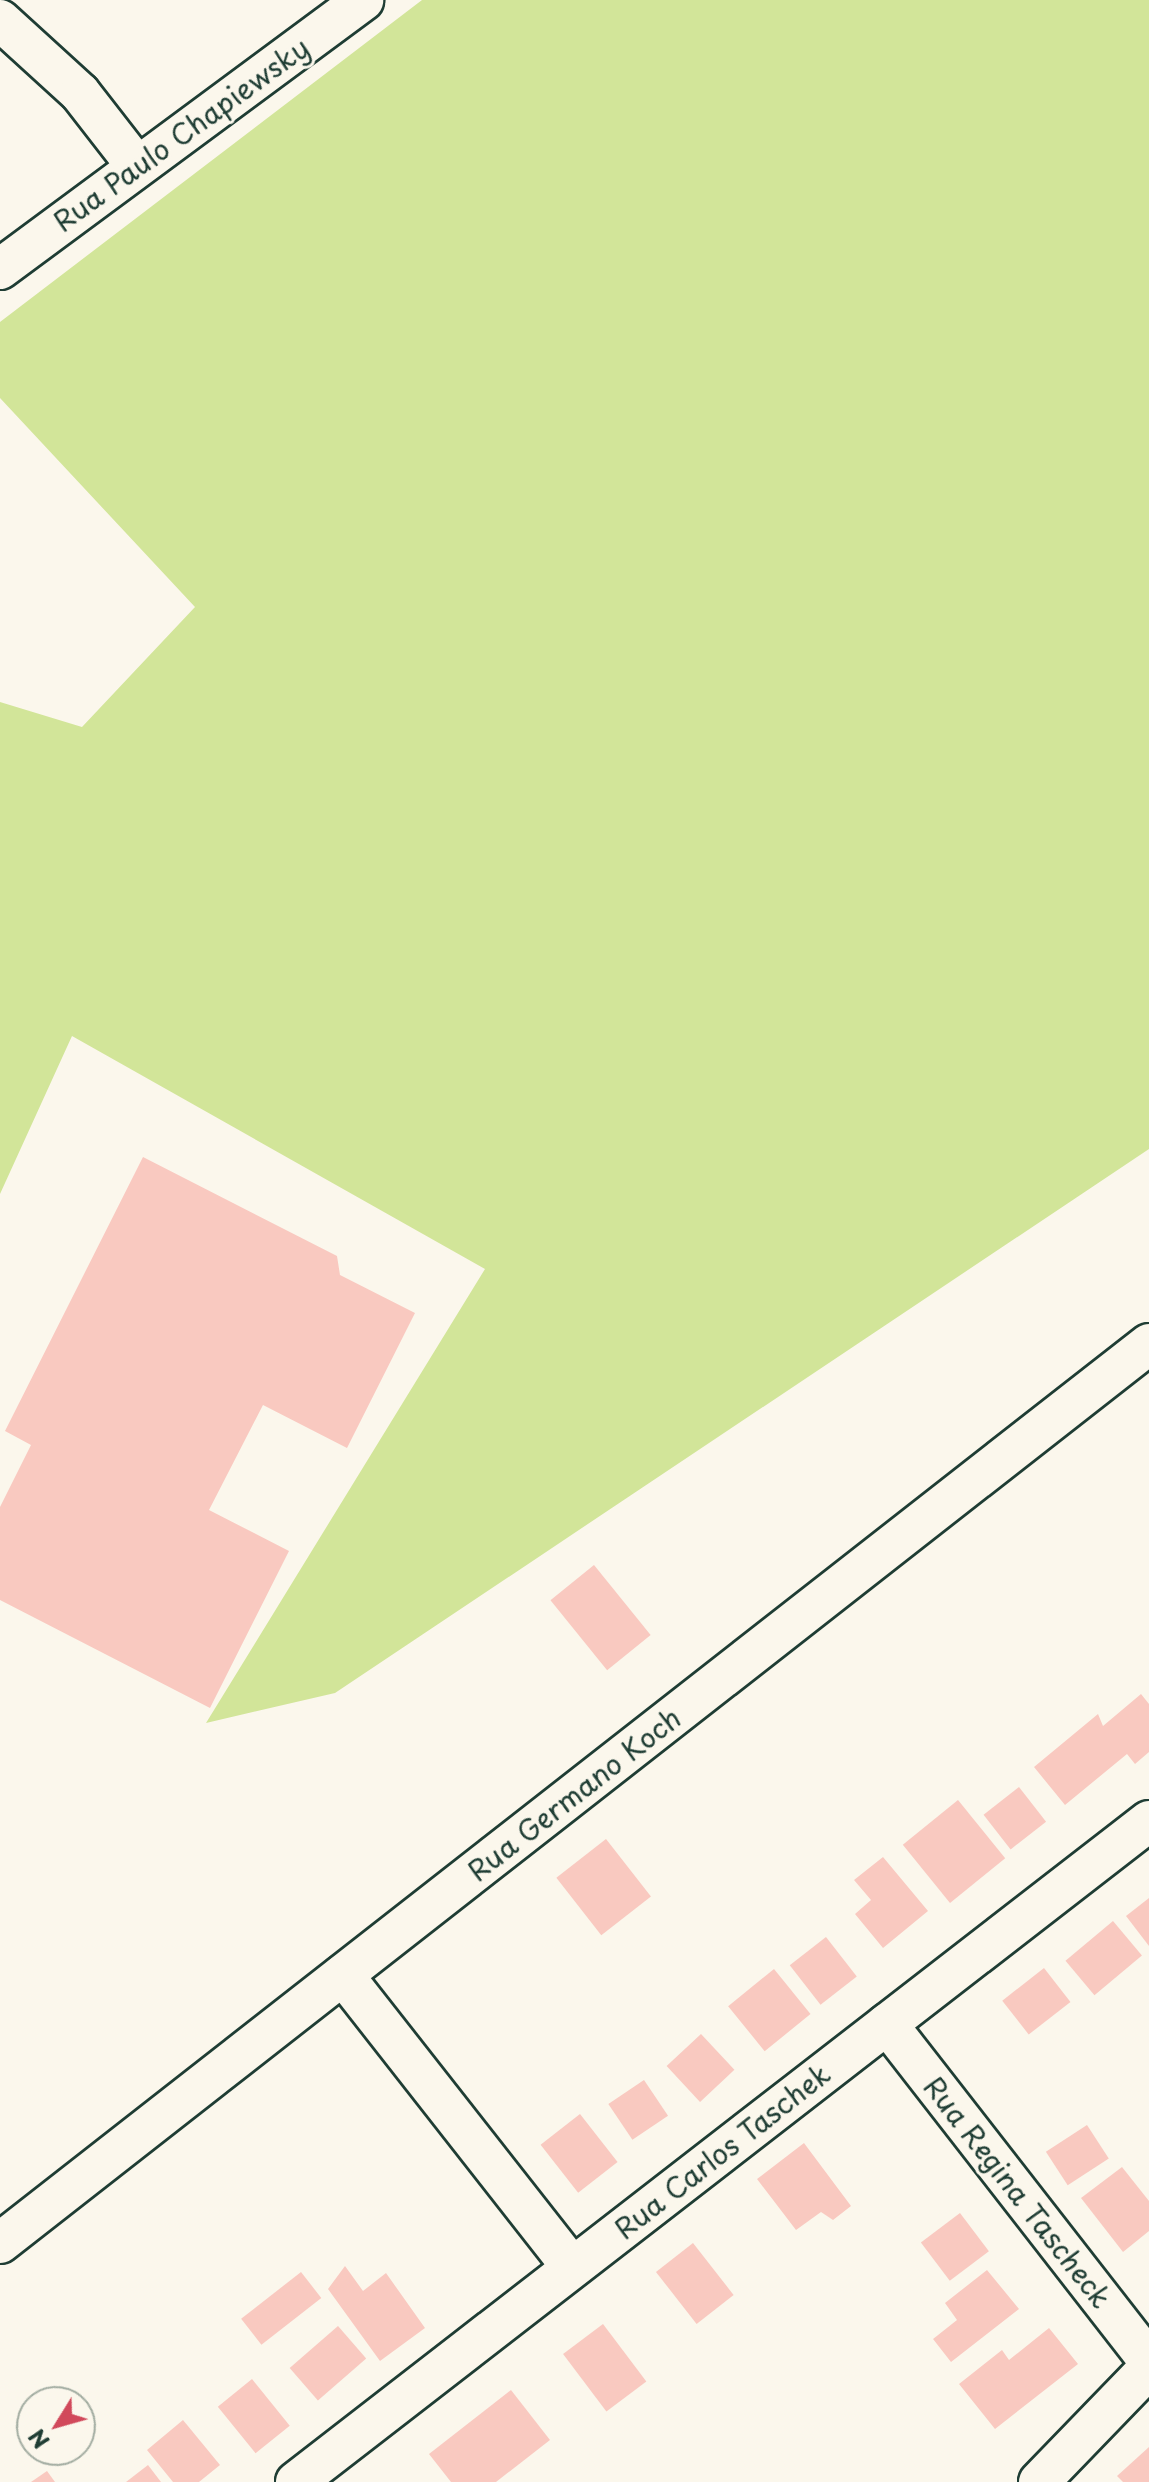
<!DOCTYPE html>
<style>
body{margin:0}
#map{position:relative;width:1149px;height:2482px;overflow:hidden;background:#fbf7ec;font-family:"Playpen Sans",sans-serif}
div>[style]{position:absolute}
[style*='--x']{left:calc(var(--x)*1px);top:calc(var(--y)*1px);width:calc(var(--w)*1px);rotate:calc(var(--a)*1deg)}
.green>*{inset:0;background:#d2e599}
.building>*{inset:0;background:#f9c9c0;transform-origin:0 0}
.roads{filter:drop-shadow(2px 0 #1f3d34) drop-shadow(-2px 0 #1f3d34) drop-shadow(0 2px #1f3d34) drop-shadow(0 -2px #1f3d34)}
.minor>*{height:40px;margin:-20px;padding:0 20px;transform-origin:20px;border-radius:20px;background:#fbf7ec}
span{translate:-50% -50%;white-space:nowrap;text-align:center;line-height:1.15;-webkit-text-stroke:6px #fbf7ec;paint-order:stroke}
.street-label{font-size:28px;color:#1f3d34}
.north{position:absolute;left:16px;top:2386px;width:80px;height:80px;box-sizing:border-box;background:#fbf7ec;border:2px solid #a3ada2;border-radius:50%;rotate:233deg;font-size:22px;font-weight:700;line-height:32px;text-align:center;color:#1f3d34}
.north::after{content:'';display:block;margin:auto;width:28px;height:36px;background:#d1495b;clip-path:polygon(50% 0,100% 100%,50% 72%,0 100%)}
</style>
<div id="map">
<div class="green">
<div style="clip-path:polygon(422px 0,1149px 0,1149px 1149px,335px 1693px,206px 1723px,485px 1269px,72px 1036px,0 1194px,0 702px,82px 727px,195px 607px,0 398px,0 322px)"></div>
</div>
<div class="building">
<div style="clip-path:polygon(143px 1157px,337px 1256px,340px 1275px,415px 1313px,347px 1448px,263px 1405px,209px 1510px,289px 1551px,210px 1708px,0 1600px,0 1507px,31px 1445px,5px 1431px)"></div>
<div style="left:594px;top:1565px;width:90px;height:56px;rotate:51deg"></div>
<div style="clip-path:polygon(1141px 1694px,1149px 1704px,1149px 1752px,1135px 1764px,1127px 1754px,1065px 1805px,1034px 1767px,1098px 1714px,1103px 1726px)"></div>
<div style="left:1019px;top:1787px;width:44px;height:45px;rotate:52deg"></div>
<div style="left:958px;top:1800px;width:75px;height:71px;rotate:51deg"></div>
<div style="left:606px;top:1839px;width:73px;height:63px;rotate:52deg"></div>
<div style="clip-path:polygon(883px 1857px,928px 1911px,883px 1948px,855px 1914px,871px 1900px,854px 1880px)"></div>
<div style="clip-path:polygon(1149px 1898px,1149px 1946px,1126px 1916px)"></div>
<div style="left:1113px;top:1921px;width:45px;height:62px;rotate:50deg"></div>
<div style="left:826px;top:1937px;width:50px;height:46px;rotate:52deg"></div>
<div style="left:1044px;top:1968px;width:43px;height:53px;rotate:52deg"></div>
<div style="left:774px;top:1969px;width:58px;height:59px;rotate:51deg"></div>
<div style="left:701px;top:2034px;width:49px;height:47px;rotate:47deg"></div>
<div style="left:644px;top:2080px;width:43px;height:43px;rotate:56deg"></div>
<div style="left:580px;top:2114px;width:61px;height:50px;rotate:52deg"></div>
<div style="left:1087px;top:2125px;width:40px;height:49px;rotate:57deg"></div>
<div style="clip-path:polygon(804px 2143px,851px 2206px,833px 2220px,821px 2212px,796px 2230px,757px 2179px)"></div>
<div style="clip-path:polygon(1122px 2167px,1149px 2201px,1149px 2231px,1123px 2252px,1081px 2198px)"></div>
<div style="left:960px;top:2213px;width:48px;height:49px;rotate:53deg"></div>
<div style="left:693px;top:2243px;width:66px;height:47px;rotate:52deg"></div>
<div style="clip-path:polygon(345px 2266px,363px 2291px,386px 2273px,425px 2328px,380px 2361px,328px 2289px)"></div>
<div style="clip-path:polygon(987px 2270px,1019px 2309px,951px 2362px,933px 2339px,957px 2320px,945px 2303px)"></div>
<div style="left:301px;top:2272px;width:33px;height:76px;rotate:52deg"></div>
<div style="left:603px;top:2324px;width:72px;height:50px;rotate:53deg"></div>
<div style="left:338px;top:2326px;width:43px;height:64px;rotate:49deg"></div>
<div style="clip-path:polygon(1049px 2328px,1078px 2364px,995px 2429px,959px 2384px,1002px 2350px,1009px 2360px)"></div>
<div style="left:252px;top:2379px;width:60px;height:44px;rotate:51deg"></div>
<div style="clip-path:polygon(511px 2390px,550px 2440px,496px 2482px,451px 2482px,429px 2454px)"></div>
<div style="clip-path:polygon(183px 2420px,220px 2465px,199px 2482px,173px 2482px,147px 2450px)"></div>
<div style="clip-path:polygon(1149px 2447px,1149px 2482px,1123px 2482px,1117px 2476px)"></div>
<div style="clip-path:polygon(148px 2465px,161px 2482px,126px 2482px)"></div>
<div style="clip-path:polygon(47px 2471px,55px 2482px,31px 2482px)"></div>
</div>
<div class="roads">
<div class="minor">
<div style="--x:0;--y:20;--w:108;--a:42.4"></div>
<div style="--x:80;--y:93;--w:90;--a:52.2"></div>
<div style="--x:0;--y:269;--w:452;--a:-36.5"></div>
<div style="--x:343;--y:1975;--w:371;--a:51.9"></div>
<div style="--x:887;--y:2024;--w:426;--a:52.1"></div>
<div style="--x:0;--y:2243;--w:1459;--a:-38.04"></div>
<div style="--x:296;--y:2482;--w:1079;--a:-37.77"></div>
<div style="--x:1039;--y:2482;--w:158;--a:-46"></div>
</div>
</div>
<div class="street-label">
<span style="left:181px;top:134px;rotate:-36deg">Rua Paulo Chapiewsky</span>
<span style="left:574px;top:1794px;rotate:-38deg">Rua Germano Koch</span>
<span style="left:722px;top:2151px;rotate:-38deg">Rua Carlos Taschek</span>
<span style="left:1018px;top:2192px;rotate:52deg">Rua Regina Tascheck</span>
</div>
<div class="north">N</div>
</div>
